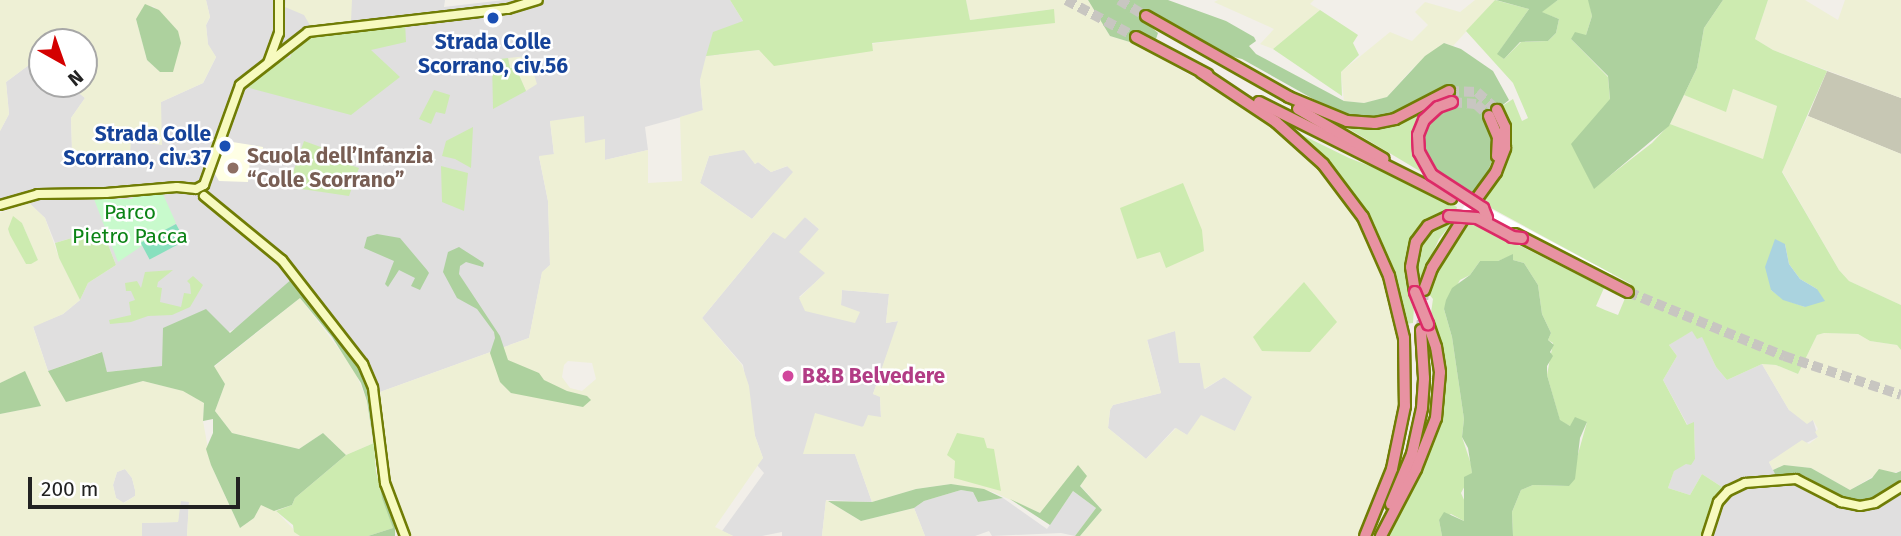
<!DOCTYPE html>
<meta charset="utf-8">
<style>
body{margin:0}
#map{position:relative;width:1901px;height:536px;overflow:hidden;background:#f2efe9;font-family:"Fira Sans",sans-serif}
div>[style]{position:absolute}
[style*='--x']{left:calc(var(--x)*1px);top:calc(var(--y)*1px);width:calc(var(--w)*1px);rotate:calc(var(--a)*1deg)}
.residential>*{inset:0;background:#e0dfdf}
.education>*{inset:0;background:#ffffe5}
.construction>*{inset:0;background:#c7c7b4}
.farmland>*{inset:0;background:#eef0d5}
.grass>*{inset:0;background:#cdebb0}
.forest>*{inset:0;background:#add19e}
.park>*{inset:0;background:#c8facc}
.pitch>*{inset:0;background:#88e0be;transform-origin:0 0}
.water>*{inset:0;background:#aad3df}
.pier>*{inset:0;background:#fff}
.highway-tunnel>*{height:10px;margin-top:-5px;transform-origin:0;background:repeating-linear-gradient(90deg,#c8c6c1 0 10px,transparent 0 15px)}
.roads{filter:drop-shadow(2px 0 #707d05) drop-shadow(-2px 0 #707d05) drop-shadow(0 2px #707d05) drop-shadow(0 -2px #707d05)}
.secondary>*{height:8px;margin:-4px;padding:0 4px;transform-origin:4px;border-radius:4px;background:#f7fabf}
.highway>*{height:10px;margin:-5px;padding:0 5px;transform-origin:5px;border-radius:5px;background:#e892a2}
.bridges{filter:drop-shadow(2px 0 #dc2a67) drop-shadow(-2px 0 #dc2a67) drop-shadow(0 2px #dc2a67) drop-shadow(0 -2px #dc2a67)}
.highway-bridge>*{height:10px;margin:-5px;padding:0 5px;transform-origin:5px;border-radius:5px;background:#e892a2}
.dots>*{width:19px;height:19px;translate:-50% -50%;box-sizing:border-box;border:4px solid #fff;border-radius:50%}
span{translate:-50% -50%;white-space:nowrap;text-align:center;line-height:1.15;-webkit-text-stroke:5px #fff;paint-order:stroke}
.transit-label{font-size:21px;color:#164399;font-weight:700}
.right{translate:-100% -50%;text-align:right}
.education-label{font-size:21px;color:#785e54;font-weight:700}
.left{translate:0 -50%;text-align:left}
.park-label{font-size:21px;color:#0c8416}
.hotel-label{font-size:21px;color:#b23c85;font-weight:700}
.north{position:absolute;left:28px;top:28px;width:70px;height:70px;box-sizing:border-box;background:#fff;border:2px solid #a7a7a7;border-radius:50%;rotate:140deg;font-size:19px;font-weight:700;line-height:28px;text-align:center;color:#222}
.north::after{content:'';display:block;margin:auto;width:24px;height:32px;background:#d40000;clip-path:polygon(50% 0,100% 100%,50% 72%,0 100%)}
.scale{position:absolute;left:28px;top:477px;width:212px;height:32px;box-sizing:border-box;border:4px solid #222;border-top:0;padding-left:9px;font-size:21px;line-height:24px;white-space:nowrap;color:#222;-webkit-text-stroke:5px #fff;paint-order:stroke}
</style>
<div id="map">
<div class="residential">
<div style="clip-path:polygon(206px 0,445px 0,444px 7px,504px 0,730px 0,743px 21px,700px 80px,703px 111px,645px 127px,648px 150px,605px 160px,550px 121px,554px 155px,539px 157px,548px 201px,550px 265px,542px 273px,529px 338px,380px 392px,370px 388px,305px 293px,162px 366px,107px 372px,101px 352px,48px 371px,33px 326px,63px 314px,80px 300px,88px 283px,116px 265px,102px 229px,55px 243px,45px 218px,28px 202px,0 211px,0 131px,9px 114px,6px 82px,37px 59px,42px 63px,42px 84px,68px 84px,85px 98px,71px 118px,72px 150px,94px 159px,131px 141px,161px 102px,203px 83px,216px 57px,208px 45px,206px 25px,210px 17px)"></div>
<div style="clip-path:polygon(744px 149px,755px 164px,758px 162px,771px 172px,788px 166px,794px 172px,752px 219px,700px 183px,709px 156px)"></div>
<div style="clip-path:polygon(805px 217px,819px 229px,826px 273px,799px 297px,841px 305px,842px 290px,889px 294px,886px 323px,899px 321px,873px 394px,880px 396px,881px 418px,804px 454px,855px 454px,872px 502px,826px 500px,822px 536px,782px 536px,782px 532px,762px 536px,733px 536px,722px 531px,764px 473px,757px 465px,763px 458px,755px 436px,743px 365px,702px 318px,773px 232px)"></div>
<div style="clip-path:polygon(1692px 330px,1702px 336px,1716px 367px,1727px 380px,1762px 364px,1789px 410px,1813px 420px,1818px 437px,1769px 462px,1775px 474px,1805px 476px,1835px 494px,1856px 501px,1886px 494px,1901px 483px,1901px 536px,1713px 536px,1722px 507px,1729px 497px,1725px 489px,1702px 474px,1690px 495px,1668px 488px,1674px 470px,1695px 459px,1694px 423px,1688px 426px,1663px 380px,1677px 356px,1669px 345px)"></div>
<div style="clip-path:polygon(1175px 331px,1200px 363px,1205px 389px,1224px 377px,1253px 396px,1235px 431px,1187px 435px,1175px 428px,1146px 459px,1108px 428px,1110px 410px,1113px 405px,1161px 393px,1147px 339px)"></div>
<div style="clip-path:polygon(125px 469px,132px 478px,135px 490px,135px 496px,123px 503px,116px 498px,113px 485px,117px 472px)"></div>
<div style="clip-path:polygon(961px 490px,973px 492px,978px 502px,1003px 498px,1047px 529px,1073px 491px,1096px 508px,1075px 536px,1061px 533px,992px 536px,989px 531px,975px 536px,925px 536px,914px 508px,924px 501px)"></div>
<div style="clip-path:polygon(180px 501px,189px 501px,187px 536px,142px 536px,142px 523px,178px 522px)"></div>
</div>
<div class="education">
<div style="clip-path:polygon(226px 141px,263px 147px,262px 161px,250px 161px,248px 182px,219px 181px,215px 174px,222px 153px,226px 154px)"></div>
</div>
<div class="construction">
<div style="clip-path:polygon(1827px 71px,1901px 98px,1901px 154px,1808px 116px)"></div>
</div>
<div class="farmland">
<div style="clip-path:polygon(evenodd,0 0,206px 0,210px 17px,206px 25px,208px 44px,216px 57px,203px 83px,161px 102px,162px 145px,131px 141px,130px 154px,94px 159px,72px 150px,71px 118px,85px 98px,68px 84px,84px 84px,84px 42px,42px 42px,42px 63px,37px 59px,6px 82px,9px 114px,0 131px,0 0,153px 6px,178px 31px,173px 65px,160px 72px,147px 60px,136px 19px,153px 6px)"></div>
<div style="clip-path:polygon(286px 0,352px 0,351px 21px,311px 27px,304px 15px,285px 7px)"></div>
<div style="clip-path:polygon(evenodd,966px 0,1088px 0,1110px 36px,1133px 43px,1246px 107px,1306px 154px,1337px 190px,1359px 219px,1378px 254px,1394px 310px,1399px 344px,1402px 402px,1392px 454px,1361px 536px,1080px 536px,1102px 510px,1080px 485px,1040px 513px,993px 492px,951px 484px,916px 489px,872px 502px,855px 454px,803px 454px,815px 413px,863px 427px,868px 415px,881px 417px,880px 397px,873px 394px,898px 321px,886px 323px,889px 294px,842px 290px,841px 305px,860px 312px,855px 323px,805px 311px,799px 298px,825px 273px,799px 252px,819px 229px,805px 217px,785px 239px,773px 232px,702px 318px,742px 365px,749px 386px,755px 436px,763px 458px,715px 527px,733px 536px,405px 536px,385px 461px,380px 392px,529px 338px,542px 272px,550px 265px,548px 201px,539px 156px,554px 154px,550px 121px,584px 116px,585px 143px,605px 139px,605px 160px,648px 150px,648px 183px,682px 181px,680px 117px,703px 110px,700px 80px,706px 56px,760px 50px,873px 50px,871px 44px,923px 36px,1053px 9px,970px 20px,966px 0,744px 150px,755px 164px,758px 162px,771px 172px,787px 166px,793px 172px,752px 219px,700px 183px,709px 156px,744px 150px,966px 0,1175px 331px,1179px 363px,1200px 363px,1204px 389px,1224px 377px,1252px 397px,1235px 431px,1201px 415px,1187px 435px,1176px 428px,1146px 459px,1108px 428px,1110px 410px,1113px 405px,1161px 393px,1147px 340px,1175px 331px,966px 0,568px 361px,592px 363px,596px 379px,582px 391px,570px 388px,562px 377px,564px 365px,568px 361px)"></div>
<div style="clip-path:polygon(1218px 0,1314px 0,1310px 4px,1320px 10px,1273px 49px,1260px 44px,1274px 29px,1214px 2px)"></div>
<div style="clip-path:polygon(1475px 0,1495px 0,1453px 46px,1444px 43px,1412px 69px,1387px 97px,1364px 103px,1344px 101px,1341px 72px,1390px 32px,1412px 41px,1428px 25px,1415px 12px,1425px 2px,1460px 12px)"></div>
<div style="clip-path:polygon(1768px 0,1805px 0,1838px 20px,1845px 0,1901px 0,1901px 98px,1773px 50px,1755px 39px)"></div>
<div style="clip-path:polygon(528px 56px,537px 84px,526px 91px,516px 69px,510px 68px,508px 58px)"></div>
<div style="clip-path:polygon(1733px 89px,1777px 106px,1763px 160px,1670px 124px,1684px 95px,1726px 111px)"></div>
<div style="clip-path:polygon(1808px 116px,1901px 154px,1901px 305px,1849px 281px,1839px 270px,1782px 171px)"></div>
<div style="clip-path:polygon(evenodd,28px 202px,45px 218px,59px 258px,80px 300px,63px 314px,33px 327px,48px 371px,66px 401px,143px 381px,184px 391px,204px 403px,203px 421px,211px 465px,240px 528px,254px 518px,261px 504px,276px 511px,300px 536px,187px 536px,189px 502px,181px 501px,178px 522px,142px 523px,142px 536px,0 536px,0 414px,40px 406px,25px 372px,0 383px,0 213px,28px 202px,22px 223px,38px 260px,26px 264px,8px 229px,22px 223px,28px 202px,125px 469px,132px 478px,135px 490px,135px 496px,124px 503px,116px 498px,113px 485px,117px 472px,125px 469px)"></div>
<div style="clip-path:polygon(300px 298px,354px 369px,367px 401px,374px 443px,346px 455px,323px 433px,299px 449px,232px 433px,215px 411px,225px 384px,214px 367px)"></div>
<div style="clip-path:polygon(1824px 333px,1858px 334px,1870px 341px,1897px 345px,1901px 350px,1901px 471px,1872px 477px,1850px 490px,1811px 468px,1784px 465px,1773px 470px,1769px 462px,1802px 440px,1809px 444px,1818px 437px,1815px 432px,1818px 429px,1813px 420px,1807px 424px,1789px 410px,1762px 364px,1776px 365px,1798px 374px,1817px 335px)"></div>
<div style="clip-path:polygon(826px 500px,861px 521px,914px 508px,925px 536px,822px 536px)"></div>
</div>
<div class="grass">
<div style="clip-path:polygon(730px 0,966px 0,970px 20px,1054px 9px,1055px 23px,872px 43px,873px 51px,774px 66px,759px 50px,706px 56px,713px 32px,743px 21px)"></div>
<div style="clip-path:polygon(evenodd,1495px 0,1529px 9px,1498px 53px,1504px 59px,1521px 42px,1548px 41px,1556px 33px,1559px 19px,1541px 12px,1558px 0,1589px 0,1592px 16px,1586px 35px,1571px 39px,1608px 77px,1610px 100px,1572px 144px,1594px 188px,1652px 143px,1670px 124px,1763px 159px,1777px 106px,1733px 89px,1726px 112px,1684px 95px,1697px 68px,1704px 28px,1723px 0,1768px 0,1755px 39px,1773px 50px,1827px 71px,1782px 172px,1839px 270px,1849px 281px,1901px 305px,1901px 350px,1897px 345px,1870px 341px,1858px 334px,1824px 333px,1817px 335px,1798px 374px,1776px 365px,1762px 364px,1727px 380px,1716px 367px,1702px 337px,1697px 339px,1692px 331px,1669px 345px,1677px 356px,1663px 380px,1687px 425px,1694px 422px,1695px 459px,1691px 465px,1686px 464px,1674px 471px,1668px 488px,1690px 495px,1702px 474px,1725px 489px,1708px 513px,1701px 536px,1513px 536px,1512px 512px,1521px 490px,1533px 485px,1569px 486px,1587px 422px,1570px 426px,1560px 421px,1547px 375px,1553px 343px,1548px 340px,1551px 333px,1542px 314px,1538px 285px,1524px 263px,1513px 260px,1513px 255px,1498px 261px,1480px 261px,1470px 275px,1460px 280px,1444px 309px,1452px 337px,1464px 419px,1462px 437px,1471px 464px,1472px 473px,1461px 493px,1465px 502px,1464px 521px,1451px 514px,1439px 520px,1442px 536px,1386px 536px,1437px 431px,1441px 412px,1430px 320px,1433px 299px,1428px 293px,1442px 262px,1469px 220px,1604px 288px,1596px 306px,1605px 310px,1618px 315px,1631px 284px,1480px 202px,1502px 170px,1510px 146px,1509px 126px,1499px 108px,1513px 99px,1522px 121px,1528px 118px,1513px 83px,1466px 31px,1495px 0,1785px 244px,1789px 264px,1800px 279px,1817px 289px,1805px 307px,1783px 299px,1771px 290px,1785px 244px)"></div>
<div style="clip-path:polygon(1320px 10px,1358px 35px,1353px 43px,1359px 55px,1341px 72px,1342px 96px,1273px 49px)"></div>
<div style="clip-path:polygon(405px 21px,406px 42px,371px 50px,400px 77px,351px 115px,246px 87px,251px 86px,252px 81px,280px 59px,290px 58px,293px 49px,313px 36px)"></div>
<div style="clip-path:polygon(508px 58px,510px 68px,516px 68px,526px 91px,493px 109px,492px 60px)"></div>
<div style="clip-path:polygon(434px 90px,450px 95px,445px 114px,436px 112px,431px 124px,419px 119px)"></div>
<div style="clip-path:polygon(1442px 99px,1417px 159px,1423px 173px,1344px 126px,1392px 125px,1410px 118px)"></div>
<div style="clip-path:polygon(473px 127px,471px 168px,455px 159px,442px 156px,446px 141px)"></div>
<div style="clip-path:polygon(1302px 135px,1349px 158px,1411px 182px,1457px 207px,1456px 211px,1434px 217px,1419px 229px,1413px 323px,1405px 324px,1380px 243px,1299px 137px)"></div>
<div style="clip-path:polygon(304px 141px,329px 150px,328px 153px,340px 157px,339px 161px,359px 168px,349px 196px,288px 187px)"></div>
<div style="clip-path:polygon(441px 166px,468px 173px,464px 211px,442px 202px)"></div>
<div style="clip-path:polygon(1183px 183px,1202px 230px,1204px 251px,1166px 268px,1160px 252px,1137px 259px,1120px 208px)"></div>
<div style="clip-path:polygon(13px 216px,22px 223px,38px 260px,31px 264px,26px 264px,10px 235px,8px 229px)"></div>
<div style="clip-path:polygon(1455px 219px,1439px 239px,1419px 284px,1416px 271px,1419px 246px,1437px 225px)"></div>
<div style="clip-path:polygon(102px 229px,116px 265px,88px 283px,80px 300px,59px 258px,55px 243px)"></div>
<div style="clip-path:polygon(173px 270px,158px 282px,157px 287px,162px 288px,160px 302px,181px 307px,184px 293px,191px 294px,190px 284px,187px 281px,193px 276px,203px 285px,190px 307px,172px 315px,148px 316px,131px 322px,110px 324px,109px 320px,131px 315px,129px 302px,135px 300px,131px 291px,126px 291px,125px 283px,137px 281px,141px 288px,145px 272px)"></div>
<div style="clip-path:polygon(1304px 282px,1337px 322px,1310px 352px,1262px 351px,1253px 337px)"></div>
<div style="clip-path:polygon(957px 433px,984px 438px,987px 448px,994px 449px,1001px 491px,954px 478px,955px 461px,947px 455px)"></div>
<div style="clip-path:polygon(374px 443px,376px 472px,393px 528px,368px 536px,300px 536px,294px 532px,293px 525px,276px 511px,292px 505px,295px 498px,346px 455px)"></div>
</div>
<div class="forest">
<div style="clip-path:polygon(1088px 0,1168px 0,1226px 21px,1254px 37px,1256px 41px,1249px 46px,1256px 54px,1344px 101px,1364px 103px,1387px 97px,1425px 56px,1444px 43px,1461px 49px,1493px 71px,1509px 100px,1499px 108px,1492px 128px,1494px 155px,1487px 174px,1470px 198px,1437px 176px,1426px 158px,1422px 142px,1424px 128px,1438px 112px,1453px 107px,1447px 84px,1395px 113px,1370px 117px,1347px 114px,1324px 105px,1242px 59px,1222px 54px,1148px 12px,1144px 21px,1158px 33px,1156px 39px,1139px 32px,1133px 43px,1110px 36px)"></div>
<div style="clip-path:polygon(1496px 0,1558px 0,1542px 12px,1559px 19px,1556px 33px,1548px 41px,1520px 42px,1504px 59px,1497px 54px,1529px 9px)"></div>
<div style="clip-path:polygon(1588px 0,1723px 0,1704px 28px,1697px 68px,1669px 126px,1594px 189px,1571px 144px,1610px 99px,1608px 76px,1571px 39px,1575px 32px,1586px 35px,1592px 16px)"></div>
<div style="clip-path:polygon(145px 4px,159px 10px,178px 31px,181px 43px,173px 72px,160px 72px,147px 60px,136px 19px)"></div>
<div style="clip-path:polygon(377px 234px,400px 238px,427px 270px,429px 273px,420px 290px,411px 286px,415px 278px,399px 270px,388px 287px,385px 284px,394px 261px,364px 248px,367px 237px)"></div>
<div style="clip-path:polygon(459px 247px,484px 263px,483px 267px,466px 262px,460px 266px,459px 274px,500px 336px,508px 360px,539px 373px,544px 380px,567px 391px,587px 396px,591px 400px,583px 407px,511px 393px,500px 382px,490px 353px,495px 338px,494px 332px,477px 309px,457px 298px,443px 272px,448px 252px)"></div>
<div style="clip-path:polygon(1513px 254px,1513px 260px,1524px 263px,1538px 285px,1542px 314px,1551px 333px,1548px 340px,1554px 345px,1550px 352px,1553px 356px,1547px 366px,1547px 375px,1560px 420px,1570px 426px,1575px 417px,1587px 422px,1580px 438px,1575px 479px,1569px 486px,1533px 485px,1521px 490px,1512px 512px,1513px 536px,1442px 536px,1439px 520px,1444px 512px,1464px 521px,1464px 477px,1472px 473px,1468px 448px,1462px 437px,1464px 419px,1452px 337px,1444px 309px,1446px 300px,1452px 288px,1470px 275px,1480px 261px,1498px 261px)"></div>
<div style="clip-path:polygon(293px 278px,356px 357px,370px 388px,382px 479px,395px 524px,395px 536px,368px 536px,393px 528px,382px 498px,367px 401px,361px 383px,332px 337px,300px 298px,214px 366px,225px 384px,215px 411px,232px 433px,299px 449px,323px 433px,346px 455px,295px 498px,292px 505px,274px 511px,261px 505px,254px 518px,240px 528px,211px 465px,206px 449px,213px 433px,213px 419px,203px 421px,204px 403px,183px 391px,143px 381px,66px 402px,48px 371px,102px 352px,107px 372px,162px 366px,163px 328px,206px 309px,230px 333px)"></div>
<div style="clip-path:polygon(25px 371px,41px 406px,0 414px,0 383px)"></div>
<div style="clip-path:polygon(1078px 465px,1087px 476px,1080px 486px,1102px 510px,1080px 536px,1075px 536px,1096px 508px,1073px 491px,1050px 525px,1010px 499px,1040px 513px)"></div>
<div style="clip-path:polygon(1784px 465px,1811px 468px,1850px 490px,1872px 478px,1879px 469px,1896px 473px,1901px 471px,1901px 483px,1876px 498px,1856px 501px,1835px 494px,1805px 476px,1775px 474px,1773px 470px)"></div>
<div style="clip-path:polygon(951px 484px,984px 489px,1003px 498px,978px 502px,973px 492px,961px 490px,924px 501px,914px 508px,861px 521px,828px 501px,872px 502px,916px 489px)"></div>
</div>
<div class="park">
<div style="clip-path:polygon(162px 192px,176px 223px,118px 262px,94px 199px,132px 199px,135px 194px)"></div>
</div>
<div class="pitch">
<div style="left:176px;top:224px;width:19px;height:40px;rotate:62deg"></div>
</div>
<div class="water">
<div style="clip-path:polygon(1775px 239px,1785px 244px,1789px 264px,1800px 279px,1817px 289px,1825px 301px,1805px 307px,1783px 300px,1771px 290px,1765px 267px)"></div>
</div>
<div class="pier">
<div style="clip-path:polygon(1470px 198px,1612px 274px,1604px 288px,1481px 223px,1455px 219px)"></div>
</div>
<div class="highway-tunnel">
<div style="--x:1066;--y:0;--w:79;--a:27.9"></div>
<div style="--x:1119;--y:0;--w:31;--a:31"></div>
<div style="--x:1449;--y:91;--w:28;--a:2"></div>
<div style="--x:1477;--y:92;--w:27;--a:42"></div>
<div style="--x:1452;--y:102;--w:24;--a:5"></div>
<div style="--x:1476;--y:104;--w:18;--a:43"></div>
<div style="--x:1628;--y:292;--w:169;--a:22.3"></div>
<div style="--x:1784;--y:356;--w:123;--a:18.4"></div>
<div style="--x:1421;--y:330;--w:40;--a:-85.7"></div>
</div>
<div class="roads">
<div class="secondary">
<div style="--x:268;--y:63;--w:32;--a:-70"></div>
<div style="--x:279;--y:33;--w:33;--a:-90"></div>
<div style="--x:204;--y:185;--w:106;--a:-70.2"></div>
<div style="--x:240;--y:85;--w:86;--a:-37.9"></div>
<div style="--x:308;--y:32;--w:201;--a:-6.6"></div>
<div style="--x:508;--y:9;--w:31;--a:-17"></div>
<div style="--x:204;--y:196;--w:101;--a:39.4"></div>
<div style="--x:282;--y:260;--w:132;--a:52.1"></div>
<div style="--x:363;--y:364;--w:26;--a:67"></div>
<div style="--x:373;--y:388;--w:96;--a:82.8"></div>
<div style="--x:385;--y:483;--w:57;--a:69.3"></div>
<div style="--x:0;--y:205;--w:40;--a:-16"></div>
<div style="--x:38;--y:194;--w:68;--a:-0.8"></div>
<div style="--x:106;--y:193;--w:71;--a:-4.8"></div>
<div style="--x:177;--y:187;--w:19;--a:6"></div>
<div style="--x:196;--y:189;--w:9;--a:-27"></div>
<div style="--x:1707;--y:536;--w:36;--a:-72"></div>
<div style="--x:1718;--y:502;--w:15;--a:-48"></div>
<div style="--x:1728;--y:491;--w:19;--a:-25"></div>
<div style="--x:1745;--y:483;--w:51;--a:-4.5"></div>
<div style="--x:1796;--y:479;--w:51;--a:27.1"></div>
<div style="--x:1841;--y:502;--w:19;--a:12"></div>
<div style="--x:1860;--y:506;--w:15;--a:-11"></div>
<div style="--x:1875;--y:503;--w:31;--a:-32"></div>
</div>
<div class="highway">
<div style="--x:1146;--y:16;--w:164;--a:29.5"></div>
<div style="--x:1289;--y:97;--w:63;--a:22.5"></div>
<div style="--x:1347;--y:121;--w:28;--a:4"></div>
<div style="--x:1375;--y:123;--w:20;--a:-11"></div>
<div style="--x:1395;--y:119;--w:61;--a:-27.4"></div>
<div style="--x:1136;--y:37;--w:81;--a:27.8"></div>
<div style="--x:1201;--y:72;--w:90;--a:33.7"></div>
<div style="--x:1276;--y:122;--w:63;--a:41.8"></div>
<div style="--x:1323;--y:164;--w:66;--a:53"></div>
<div style="--x:1363;--y:217;--w:64;--a:66.2"></div>
<div style="--x:1389;--y:276;--w:64;--a:76.4"></div>
<div style="--x:1404;--y:338;--w:68;--a:89.2"></div>
<div style="--x:1405;--y:406;--w:64;--a:101.7"></div>
<div style="--x:1392;--y:469;--w:72;--a:111.9"></div>
<div style="--x:1259;--y:102;--w:215;--a:26.6"></div>
<div style="--x:1298;--y:109;--w:99;--a:30.2"></div>
<div style="--x:1489;--y:116;--w:23;--a:67"></div>
<div style="--x:1498;--y:137;--w:19;--a:93"></div>
<div style="--x:1475;--y:201;--w:36;--a:-54"></div>
<div style="--x:1496;--y:172;--w:26;--a:-69"></div>
<div style="--x:1505;--y:148;--w:21;--a:-90"></div>
<div style="--x:1505;--y:127;--w:19;--a:-115"></div>
<div style="--x:1515;--y:234;--w:127;--a:27.2"></div>
<div style="--x:1424;--y:290;--w:23;--a:-70"></div>
<div style="--x:1432;--y:268;--w:58;--a:-57.7"></div>
<div style="--x:1415;--y:292;--w:25;--a:-99"></div>
<div style="--x:1411;--y:267;--w:25;--a:-79"></div>
<div style="--x:1416;--y:242;--w:20;--a:-53"></div>
<div style="--x:1428;--y:226;--w:23;--a:-25"></div>
<div style="--x:1391;--y:504;--w:54;--a:-67.2"></div>
<div style="--x:1412;--y:454;--w:47;--a:-77.7"></div>
<div style="--x:1422;--y:408;--w:30;--a:-86"></div>
<div style="--x:1424;--y:378;--w:48;--a:-93.6"></div>
<div style="--x:1381;--y:536;--w:76;--a:-62.4"></div>
<div style="--x:1416;--y:469;--w:55;--a:-68.6"></div>
<div style="--x:1436;--y:418;--w:46;--a:-85"></div>
<div style="--x:1440;--y:372;--w:25;--a:-99"></div>
<div style="--x:1436;--y:347;--w:24;--a:-109"></div>
</div>
</div>
<div class="bridges">
<div class="highway-bridge">
<div style="--x:1452;--y:102;--w:15;--a:160"></div>
<div style="--x:1438;--y:107;--w:19;--a:137"></div>
<div style="--x:1424;--y:120;--w:16;--a:112"></div>
<div style="--x:1418;--y:135;--w:17;--a:87"></div>
<div style="--x:1419;--y:152;--w:26;--a:61"></div>
<div style="--x:1432;--y:175;--w:61;--a:32.9"></div>
<div style="--x:1483;--y:208;--w:11;--a:68"></div>
<div style="--x:1449;--y:216;--w:28;--a:4"></div>
<div style="--x:1477;--y:218;--w:40;--a:28"></div>
<div style="--x:1512;--y:237;--w:10;--a:6"></div>
<div style="--x:1415;--y:292;--w:35;--a:68"></div>
</div>
</div>
<div class="dots">
<div style="left:493px;top:18px;background:#1a4fb4"></div>
<div style="left:225px;top:146px;background:#1a4fb4"></div>
<div style="left:233px;top:168px;background:#8d6e63"></div>
<div style="left:788px;top:376px;background:#d1479c"></div>
</div>
<div class="transit-label">
<span style="left:493px;top:54px">Strada Colle<br>Scorrano, civ.56</span>
<span class="right" style="left:211px;top:146px">Strada Colle<br>Scorrano, civ.37</span>
</div>
<div class="education-label">
<span class="left" style="left:247px;top:168px">Scuola dell’Infanzia<br>“Colle Scorrano”</span>
</div>
<div class="park-label">
<span style="left:130px;top:224px">Parco<br>Pietro Pacca</span>
</div>
<div class="hotel-label">
<span class="left" style="left:802px;top:376px">B&amp;B Belvedere</span>
</div>
<div class="north">N</div>
<div class="scale">200 m</div>
</div>
